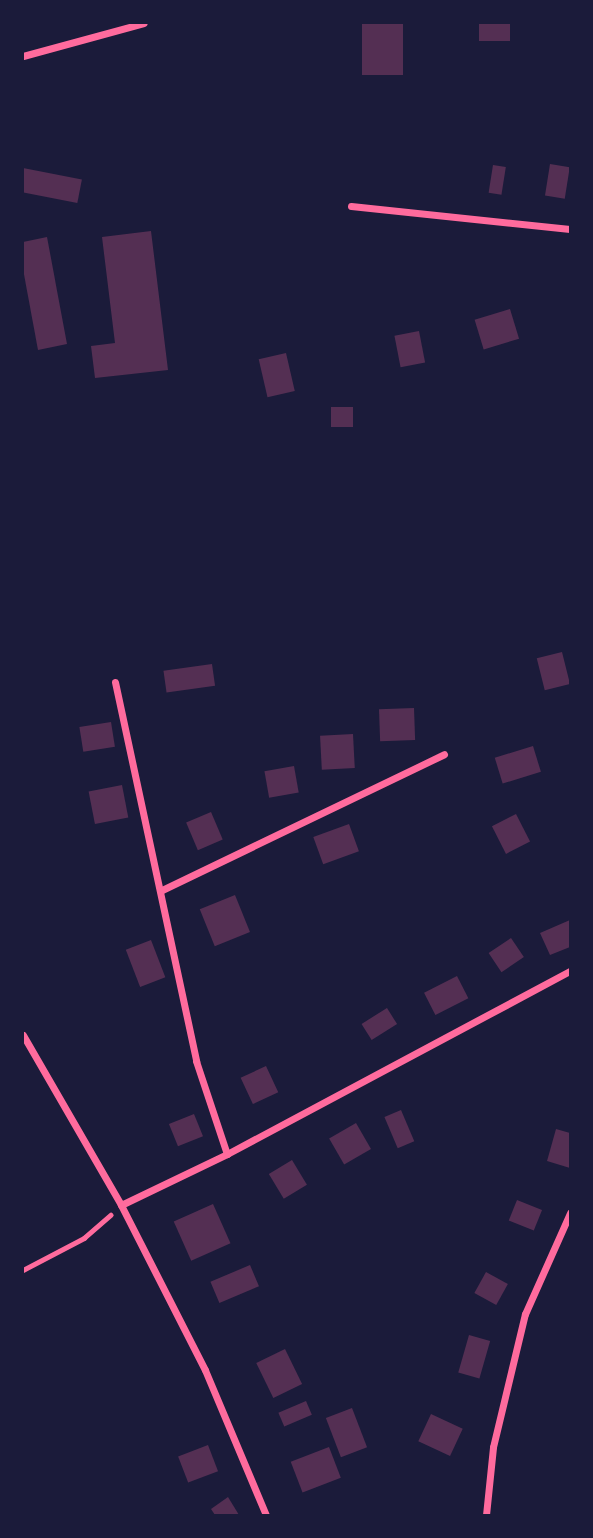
<!DOCTYPE html>
<style>
body{margin:0}
#map{position:relative;width:593px;height:1538px;overflow:hidden;background:#1b1b3a;font-family:Lato,sans-serif}
div>[style]{position:absolute}
[style*='--x']{left:calc(var(--x)*1px);top:calc(var(--y)*1px);width:calc(var(--w)*1px);rotate:calc(var(--a)*1deg)}
.building>*{inset:0;background:#542f53;transform-origin:0 0}
.path>*{height:4.5px;margin:-2.25px;padding:0 2.25px;transform-origin:2.25px;border-radius:2.25px;background:#ff6b9d}
.minor>*{height:7px;margin:-3.5px;padding:0 3.5px;transform-origin:3.5px;border-radius:3.5px;background:#ff6b9d}
span{translate:-50% -50%;white-space:nowrap;text-align:center;line-height:1.15;-webkit-text-stroke:6px #1b1b3a;paint-order:stroke}
.frame{position:absolute;inset:0;border:24px solid #1b1b3a;pointer-events:none}
</style>
<div id="map">
<div class="building">
<div style="left:362px;top:23px;width:41px;height:52px"></div>
<div style="left:479px;top:23px;width:31px;height:18px"></div>
<div style="left:550px;top:164px;width:20px;height:32px;rotate:9deg"></div>
<div style="left:493px;top:165px;width:13px;height:28px;rotate:9deg"></div>
<div style="left:23px;top:168px;width:60px;height:24px;rotate:11deg"></div>
<div style="clip-path:polygon(151px 231px,168px 370px,95px 378px,91px 346px,115px 343px,102px 237px)"></div>
<div style="clip-path:polygon(47px 237px,67px 344px,38px 350px,23px 269px,23px 242px)"></div>
<div style="left:510px;top:309px;width:31px;height:37px;rotate:73deg"></div>
<div style="left:419px;top:331px;width:32px;height:25px;rotate:79deg"></div>
<div style="left:286px;top:353px;width:39px;height:28px;rotate:77deg"></div>
<div style="left:331px;top:407px;width:22px;height:20px"></div>
<div style="left:562px;top:652px;width:33px;height:26px;rotate:76deg"></div>
<div style="left:212px;top:664px;width:22px;height:49px;rotate:82deg"></div>
<div style="left:414px;top:708px;width:32px;height:35px;rotate:88deg"></div>
<div style="left:111px;top:722px;width:25px;height:32px;rotate:81deg"></div>
<div style="left:353px;top:734px;width:34px;height:33px;rotate:87deg"></div>
<div style="left:533px;top:746px;width:27px;height:40px;rotate:73deg"></div>
<div style="left:294px;top:766px;width:27px;height:30px;rotate:80deg"></div>
<div style="left:122px;top:785px;width:33px;height:34px;rotate:79deg"></div>
<div style="left:211px;top:812px;width:30px;height:27px;rotate:67deg"></div>
<div style="left:516px;top:814px;width:31px;height:27px;rotate:63deg"></div>
<div style="left:349px;top:824px;width:29px;height:38px;rotate:70deg"></div>
<div style="left:235px;top:895px;width:40px;height:38px;rotate:68deg"></div>
<div style="clip-path:polygon(570px 920px,570px 947px,550px 955px,540px 933px)"></div>
<div style="left:511px;top:938px;width:23px;height:27px;rotate:56deg"></div>
<div style="left:151px;top:940px;width:40px;height:27px;rotate:69deg"></div>
<div style="left:457px;top:976px;width:25px;height:37px;rotate:63deg"></div>
<div style="left:387px;top:1008px;width:19px;height:30px;rotate:58deg"></div>
<div style="left:266px;top:1066px;width:29px;height:28px;rotate:65deg"></div>
<div style="left:401px;top:1110px;width:34px;height:18px;rotate:67deg"></div>
<div style="left:194px;top:1114px;width:24px;height:27px;rotate:68deg"></div>
<div style="left:356px;top:1123px;width:30px;height:31px;rotate:60deg"></div>
<div style="clip-path:polygon(556px 1129px,570px 1133px,570px 1168px,547px 1161px)"></div>
<div style="left:292px;top:1160px;width:29px;height:27px;rotate:59deg"></div>
<div style="left:517px;top:1200px;width:27px;height:22px;rotate:22deg"></div>
<div style="left:213px;top:1204px;width:43px;height:43px;rotate:66deg"></div>
<div style="left:250px;top:1265px;width:23px;height:43px;rotate:67deg"></div>
<div style="left:486px;top:1272px;width:25px;height:24px;rotate:29deg"></div>
<div style="left:469px;top:1335px;width:22px;height:39px;rotate:16deg"></div>
<div style="left:285px;top:1349px;width:39px;height:32px;rotate:64deg"></div>
<div style="left:306px;top:1401px;width:15px;height:30px;rotate:67deg"></div>
<div style="left:352px;top:1408px;width:42px;height:28px;rotate:69deg"></div>
<div style="left:431px;top:1414px;width:35px;height:30px;rotate:25deg"></div>
<div style="left:208px;top:1445px;width:28px;height:32px;rotate:69deg"></div>
<div style="left:329px;top:1447px;width:33px;height:41px;rotate:69deg"></div>
<div style="clip-path:polygon(228px 1497px,239px 1515px,215px 1515px,211px 1509px)"></div>
</div>
<div class="path">
<div style="--x:23;--y:1270;--w:69;--a:-27.7"></div>
<div style="--x:84;--y:1238;--w:35;--a:-41"></div>
</div>
<div class="minor">
<div style="--x:23;--y:56;--w:125;--a:-15.3"></div>
<div style="--x:351;--y:206;--w:220;--a:6"></div>
<div style="--x:115;--y:682;--w:388;--a:77.9"></div>
<div style="--x:196;--y:1061;--w:98;--a:71.6"></div>
<div style="--x:162;--y:890;--w:313;--a:-25.7"></div>
<div style="--x:23;--y:1035;--w:196;--a:60"></div>
<div style="--x:121;--y:1205;--w:185;--a:63"></div>
<div style="--x:205;--y:1370;--w:157;--a:67.2"></div>
<div style="--x:121;--y:1205;--w:118;--a:-25.7"></div>
<div style="--x:227;--y:1154;--w:389;--a:-28.1"></div>
<div style="--x:486;--y:1515;--w:68;--a:-84.1"></div>
<div style="--x:493;--y:1447;--w:137;--a:-76.5"></div>
<div style="--x:525;--y:1314;--w:111;--a:-66"></div>
</div>
<div class="frame"></div>
</div>
